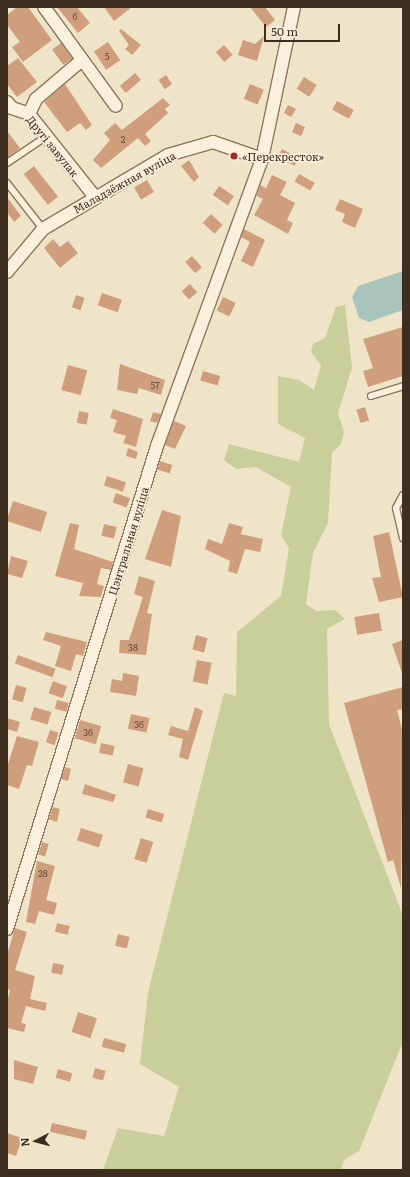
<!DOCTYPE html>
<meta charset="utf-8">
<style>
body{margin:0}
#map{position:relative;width:410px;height:1177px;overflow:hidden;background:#f0e4c8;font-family:Literata,serif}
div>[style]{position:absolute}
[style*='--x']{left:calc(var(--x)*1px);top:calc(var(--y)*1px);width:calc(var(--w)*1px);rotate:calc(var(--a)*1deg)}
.green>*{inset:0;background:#c9cf9b}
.water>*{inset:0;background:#a9c4bc}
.building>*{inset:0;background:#cf9f7d;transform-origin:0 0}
.roads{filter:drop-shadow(1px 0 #8d765c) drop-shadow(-1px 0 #8d765c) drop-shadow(0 1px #8d765c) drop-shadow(0 -1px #8d765c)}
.lane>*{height:6px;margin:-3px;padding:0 3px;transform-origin:3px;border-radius:3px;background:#faf1dc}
.street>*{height:12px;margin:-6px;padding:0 6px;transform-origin:6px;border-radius:6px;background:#faf1dc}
.dots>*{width:11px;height:11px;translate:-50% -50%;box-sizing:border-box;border:2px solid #f7eed8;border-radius:50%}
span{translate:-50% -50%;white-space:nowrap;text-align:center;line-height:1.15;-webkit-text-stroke:3.5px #f7eed8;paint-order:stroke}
.number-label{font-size:9px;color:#624a37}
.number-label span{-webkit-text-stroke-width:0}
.street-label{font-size:11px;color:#3d2e20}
.poi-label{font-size:11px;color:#3d2e20}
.left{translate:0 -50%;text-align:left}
.frame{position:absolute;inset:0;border:8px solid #3d2e20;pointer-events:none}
.north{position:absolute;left:16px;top:1121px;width:40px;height:40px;-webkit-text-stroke:3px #f7eed8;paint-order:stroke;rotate:264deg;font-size:11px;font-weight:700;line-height:16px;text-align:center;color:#3d2e20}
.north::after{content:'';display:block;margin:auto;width:14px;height:18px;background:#3d2e20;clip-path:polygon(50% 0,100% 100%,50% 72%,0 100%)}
.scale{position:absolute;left:264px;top:24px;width:76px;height:18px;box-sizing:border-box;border:2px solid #3d2e20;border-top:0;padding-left:5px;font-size:12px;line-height:14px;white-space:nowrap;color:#3d2e20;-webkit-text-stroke:3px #f7eed8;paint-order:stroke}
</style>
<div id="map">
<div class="green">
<div style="clip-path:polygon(345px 305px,352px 368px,338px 413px,344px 432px,341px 444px,332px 453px,328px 523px,313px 553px,306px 604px,316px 611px,335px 610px,345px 619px,327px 629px,329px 724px,403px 916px,403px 1041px,359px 1151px,344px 1160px,341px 1170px,103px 1170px,118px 1128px,164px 1136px,179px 1087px,140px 1064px,148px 992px,224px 693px,236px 696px,237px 632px,281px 596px,289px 548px,281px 535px,291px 487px,256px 467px,236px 469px,224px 460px,229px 444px,299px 462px,305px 438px,278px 424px,278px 376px,299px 380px,314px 390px,321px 365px,311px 352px,313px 344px,325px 338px,336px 307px)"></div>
</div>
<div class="water">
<div style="clip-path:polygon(403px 271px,403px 310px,369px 322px,359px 318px,352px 297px,358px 286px)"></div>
</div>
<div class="building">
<div style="clip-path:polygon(17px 7px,28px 7px,52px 40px,23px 62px,12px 47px,20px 42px,7px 25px,7px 15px)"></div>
<div style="clip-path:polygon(57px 7px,77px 7px,90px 23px,78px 33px)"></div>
<div style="clip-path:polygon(104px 7px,132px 7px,114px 21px)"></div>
<div style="clip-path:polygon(250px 7px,265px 7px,275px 20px,266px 27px)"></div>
<div style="clip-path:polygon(121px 29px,141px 45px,132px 55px,125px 49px,129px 45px,119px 31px)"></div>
<div style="clip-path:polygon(264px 36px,257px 61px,238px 55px,243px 40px,255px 44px)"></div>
<div style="left:108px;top:42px;width:22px;height:17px;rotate:56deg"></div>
<div style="left:61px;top:43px;width:19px;height:11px;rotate:54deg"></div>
<div style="left:224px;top:45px;width:13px;height:11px;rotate:48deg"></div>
<div style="clip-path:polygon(18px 58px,37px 82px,17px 97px,7px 84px,7px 66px)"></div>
<div style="left:135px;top:73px;width:9px;height:20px;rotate:49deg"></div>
<div style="left:166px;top:75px;width:11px;height:9px;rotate:56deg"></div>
<div style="left:304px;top:77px;width:15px;height:14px;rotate:32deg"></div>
<div style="clip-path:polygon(65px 84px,92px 125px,86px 130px,80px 123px,67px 132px,44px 102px)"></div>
<div style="left:250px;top:84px;width:15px;height:16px;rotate:23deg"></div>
<div style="clip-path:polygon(163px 98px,170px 105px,165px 109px,168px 113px,145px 134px,151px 141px,145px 146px,138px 138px,101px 168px,93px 160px,110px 140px,104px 133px,115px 123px,122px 130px)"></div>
<div style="left:337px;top:101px;width:19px;height:10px;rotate:28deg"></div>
<div style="clip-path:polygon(288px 105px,296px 109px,291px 117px,284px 113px)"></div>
<div style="left:296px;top:123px;width:10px;height:10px;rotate:24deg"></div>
<div style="clip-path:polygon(7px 131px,20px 148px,7px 158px)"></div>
<div style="left:282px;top:149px;width:19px;height:9px;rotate:28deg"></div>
<div style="clip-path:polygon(189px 160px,199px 177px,194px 182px,181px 166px)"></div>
<div style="left:34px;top:166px;width:39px;height:13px;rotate:52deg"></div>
<div style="left:299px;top:174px;width:18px;height:9px;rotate:29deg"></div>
<div style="clip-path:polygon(272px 175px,287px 182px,280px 195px,295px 203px,287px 220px,293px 223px,288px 234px,254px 215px,263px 199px,257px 196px,260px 185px,266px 188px)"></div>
<div style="left:147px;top:180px;width:14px;height:15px;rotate:60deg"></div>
<div style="left:219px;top:186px;width:18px;height:11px;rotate:34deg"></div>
<div style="clip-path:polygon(7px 197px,21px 216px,14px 222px,7px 212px)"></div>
<div style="clip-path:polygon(340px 199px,363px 209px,355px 228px,342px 222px,345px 214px,335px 210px)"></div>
<div style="left:211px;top:214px;width:16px;height:12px;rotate:43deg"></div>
<div style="clip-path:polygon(244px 229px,265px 240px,253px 267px,241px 261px,250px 242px,241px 237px)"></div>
<div style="clip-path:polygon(53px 239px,60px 247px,68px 241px,78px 253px,60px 268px,44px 248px)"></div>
<div style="left:192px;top:256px;width:15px;height:9px;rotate:48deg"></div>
<div style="left:190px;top:284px;width:11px;height:11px;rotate:49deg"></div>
<div style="left:102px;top:293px;width:21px;height:13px;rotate:19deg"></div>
<div style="left:76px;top:295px;width:9px;height:13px;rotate:18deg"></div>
<div style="left:223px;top:297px;width:14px;height:15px;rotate:25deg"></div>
<div style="clip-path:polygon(403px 327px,403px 376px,368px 387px,363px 371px,373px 368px,363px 339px)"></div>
<div style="clip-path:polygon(120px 364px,165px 380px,161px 395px,139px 388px,137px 394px,117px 390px)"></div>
<div style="left:68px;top:365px;width:20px;height:26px;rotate:15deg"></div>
<div style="left:203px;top:371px;width:18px;height:10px;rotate:16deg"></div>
<div style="left:365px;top:407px;width:14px;height:9px;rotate:73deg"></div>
<div style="clip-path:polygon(113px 409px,143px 419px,136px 447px,123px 443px,126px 436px,113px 432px,117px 420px,110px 418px)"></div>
<div style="left:79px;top:411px;width:10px;height:12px;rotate:11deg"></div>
<div style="clip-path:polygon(153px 412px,161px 414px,157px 423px,150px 421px)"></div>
<div style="clip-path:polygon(174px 421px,186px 426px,175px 449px,165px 445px)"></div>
<div style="clip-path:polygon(128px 448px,138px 452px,136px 459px,126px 456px)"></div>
<div style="left:160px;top:461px;width:13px;height:9px;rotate:18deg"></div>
<div style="left:107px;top:476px;width:20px;height:10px;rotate:18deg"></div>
<div style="left:116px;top:493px;width:15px;height:10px;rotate:20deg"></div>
<div style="left:13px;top:501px;width:36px;height:21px;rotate:18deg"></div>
<div style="clip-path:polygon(162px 510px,181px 516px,171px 567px,145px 559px)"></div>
<div style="clip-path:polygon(70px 523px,79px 525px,74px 549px,113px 562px,111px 570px,101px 568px,97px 584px,104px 586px,101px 597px,79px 596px,83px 583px,55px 576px)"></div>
<div style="clip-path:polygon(229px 523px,243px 527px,241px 534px,263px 539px,260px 552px,245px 549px,237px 574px,228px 571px,230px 561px,205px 549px,208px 539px,222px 544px)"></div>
<div style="left:104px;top:524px;width:13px;height:12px;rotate:13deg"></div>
<div style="clip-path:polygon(389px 532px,403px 597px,379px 602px,372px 578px,381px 577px,373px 536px)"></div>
<div style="clip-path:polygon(11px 556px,28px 561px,22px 578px,7px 574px)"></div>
<div style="clip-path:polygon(139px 576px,155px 581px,147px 613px,152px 614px,146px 655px,119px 653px,120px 640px,129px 640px,143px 597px,134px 594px)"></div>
<div style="left:379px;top:613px;width:18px;height:25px;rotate:81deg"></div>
<div style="clip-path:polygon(46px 632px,87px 642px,83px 656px,76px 654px,71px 671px,55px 666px,61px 646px,43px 640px)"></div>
<div style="left:196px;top:635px;width:12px;height:15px;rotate:14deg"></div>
<div style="clip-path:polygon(403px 640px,403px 672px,402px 673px,392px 644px)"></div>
<div style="left:18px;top:655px;width:40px;height:9px;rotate:20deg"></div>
<div style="left:197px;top:660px;width:15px;height:22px;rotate:11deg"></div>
<div style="clip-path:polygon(123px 673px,139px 676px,136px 696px,110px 692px,112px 679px,122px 681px)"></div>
<div style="left:53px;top:681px;width:15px;height:13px;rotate:20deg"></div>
<div style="left:16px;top:685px;width:11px;height:15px;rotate:15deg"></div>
<div style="clip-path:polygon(403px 687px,403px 709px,397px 710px,403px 733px,401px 888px,393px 860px,388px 862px,344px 703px)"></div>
<div style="left:57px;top:700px;width:12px;height:9px;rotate:14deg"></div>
<div style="left:34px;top:707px;width:18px;height:13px;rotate:16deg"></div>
<div style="clip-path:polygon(195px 707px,203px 711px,188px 760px,179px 757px,183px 739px,168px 735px,171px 726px,188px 731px)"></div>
<div style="left:131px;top:714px;width:19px;height:15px;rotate:12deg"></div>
<div style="clip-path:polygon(7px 718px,20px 722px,17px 732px,7px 729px)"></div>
<div style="left:80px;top:720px;width:22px;height:19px;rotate:16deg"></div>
<div style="left:50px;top:730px;width:9px;height:13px;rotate:18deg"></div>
<div style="clip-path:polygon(17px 736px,39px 742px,32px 766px,27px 765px,19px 789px,7px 785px,7px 767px)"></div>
<div style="left:101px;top:743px;width:14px;height:10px;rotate:12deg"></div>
<div style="left:128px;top:764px;width:16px;height:19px;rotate:15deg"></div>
<div style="clip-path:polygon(65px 767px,71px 769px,68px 781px,61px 779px)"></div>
<div style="clip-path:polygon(85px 784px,116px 795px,113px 802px,82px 794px)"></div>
<div style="clip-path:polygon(53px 807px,60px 809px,57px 822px,49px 819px)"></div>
<div style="left:148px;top:809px;width:17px;height:9px;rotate:17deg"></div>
<div style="left:81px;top:828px;width:23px;height:13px;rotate:18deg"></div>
<div style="left:141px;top:838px;width:13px;height:22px;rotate:18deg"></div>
<div style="left:42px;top:842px;width:7px;height:13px;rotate:16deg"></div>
<div style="clip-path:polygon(37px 861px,55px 866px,46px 900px,57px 903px,54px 915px,39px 911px,35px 924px,26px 922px)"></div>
<div style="left:57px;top:923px;width:13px;height:9px;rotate:13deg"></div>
<div style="clip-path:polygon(15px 928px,27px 932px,15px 970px,35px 976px,30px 999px,47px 1003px,45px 1011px,26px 1006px,21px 1023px,26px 1024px,24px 1032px,7px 1028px,7px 1002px,13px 978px,10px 990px,7px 989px,7px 955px)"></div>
<div style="left:118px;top:934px;width:12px;height:12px;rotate:14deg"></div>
<div style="left:53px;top:963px;width:11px;height:10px;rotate:10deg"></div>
<div style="left:78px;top:1012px;width:20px;height:21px;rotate:18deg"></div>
<div style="left:104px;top:1038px;width:23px;height:9px;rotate:15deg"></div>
<div style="clip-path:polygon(14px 1060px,38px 1067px,33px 1084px,14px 1079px)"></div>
<div style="left:95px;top:1068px;width:11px;height:10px;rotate:15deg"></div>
<div style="left:58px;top:1069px;width:15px;height:9px;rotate:16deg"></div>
<div style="left:52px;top:1123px;width:36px;height:9px;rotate:13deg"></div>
<div style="clip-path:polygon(7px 1133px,22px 1138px,16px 1156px,7px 1153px)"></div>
</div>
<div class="roads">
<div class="lane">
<div style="--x:7;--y:163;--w:45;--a:-34"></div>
<div style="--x:7;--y:183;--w:58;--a:52"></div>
<div style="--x:371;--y:396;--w:34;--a:-17"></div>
<div style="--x:403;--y:495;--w:15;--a:118"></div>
<div style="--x:396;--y:508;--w:31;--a:77"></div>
</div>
<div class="street">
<div style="--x:44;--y:7;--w:122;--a:54"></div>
<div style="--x:7;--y:102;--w:8;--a:50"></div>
<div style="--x:12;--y:108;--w:18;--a:19"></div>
<div style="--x:29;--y:114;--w:106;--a:51.5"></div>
<div style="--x:29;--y:114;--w:17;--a:-65"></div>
<div style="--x:36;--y:99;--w:60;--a:-40.3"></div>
<div style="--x:7;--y:272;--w:56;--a:-50.1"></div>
<div style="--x:43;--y:229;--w:145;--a:-30.6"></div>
<div style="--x:168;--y:155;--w:47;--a:-16.1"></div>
<div style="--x:213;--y:142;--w:52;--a:19.1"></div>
<div style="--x:7;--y:929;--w:506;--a:-72.75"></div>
<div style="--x:157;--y:446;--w:306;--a:-69.9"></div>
<div style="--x:262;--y:159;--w:155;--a:-78.1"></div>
</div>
</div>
<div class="dots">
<div style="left:234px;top:156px;background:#9e2a2b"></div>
</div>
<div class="number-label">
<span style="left:75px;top:16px">6</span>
<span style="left:107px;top:56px">5</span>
<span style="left:123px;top:139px">2</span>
<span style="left:155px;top:385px">57</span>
<span style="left:133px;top:647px">38</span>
<span style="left:139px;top:724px">36</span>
<span style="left:88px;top:732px">36</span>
<span style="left:43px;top:873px">28</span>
</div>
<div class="street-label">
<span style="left:53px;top:146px;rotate:51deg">Другі завулак</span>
<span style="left:124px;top:182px;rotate:-29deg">Маладзёжная вуліца</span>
<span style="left:128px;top:541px;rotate:-73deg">Цэнтральная вуліца</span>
</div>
<div class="poi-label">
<span class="left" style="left:242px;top:156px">«Перекресток»</span>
</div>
<div class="frame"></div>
<div class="north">N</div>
<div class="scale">50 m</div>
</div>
